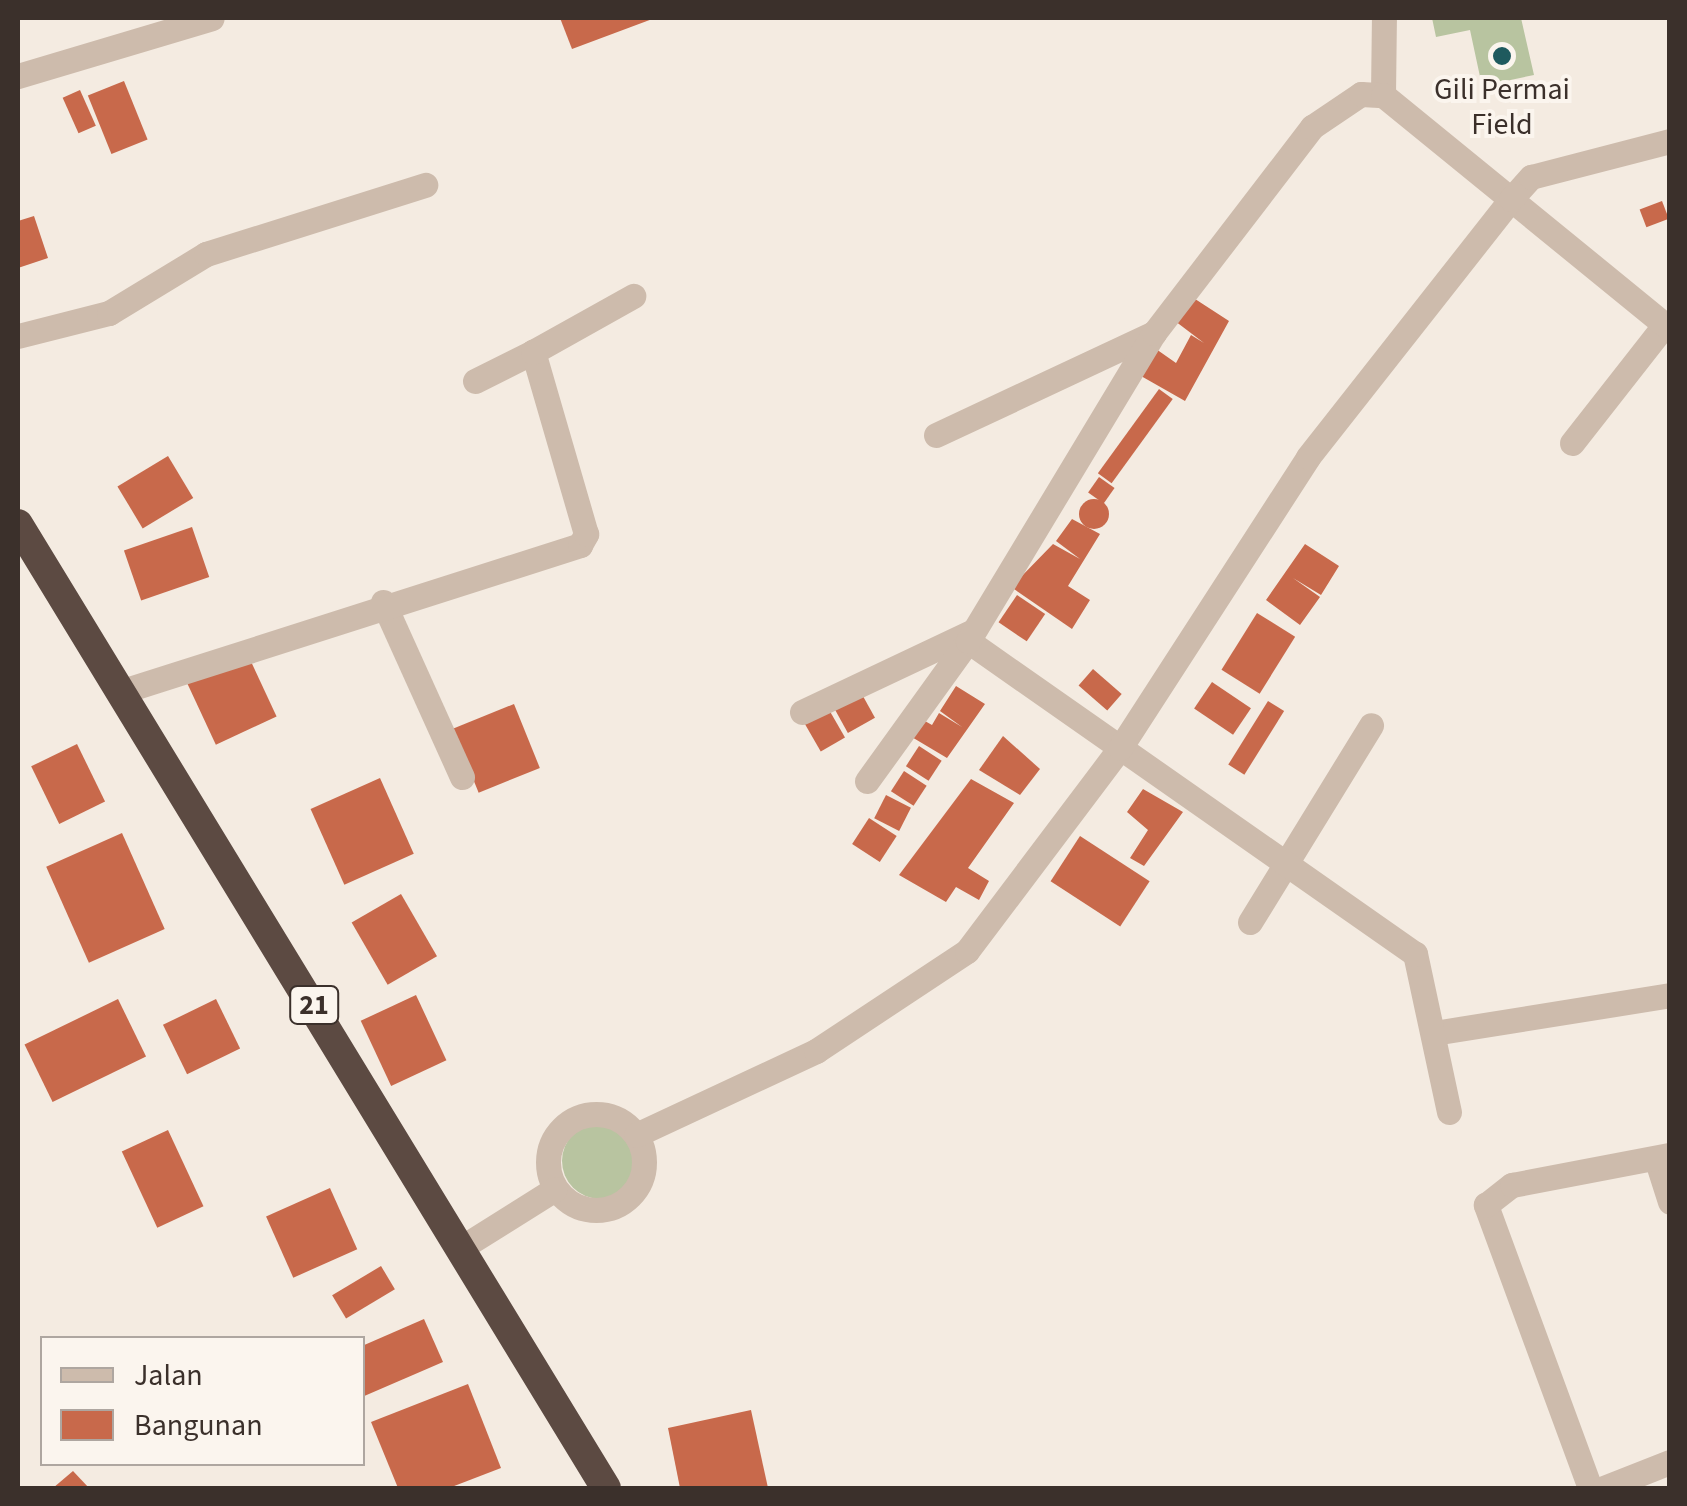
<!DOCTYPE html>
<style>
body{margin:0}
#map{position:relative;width:1687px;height:1506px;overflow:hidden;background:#f4ebe1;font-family:"Source Sans 3",sans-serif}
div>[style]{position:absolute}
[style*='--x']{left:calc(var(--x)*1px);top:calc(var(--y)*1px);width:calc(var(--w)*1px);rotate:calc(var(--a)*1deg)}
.green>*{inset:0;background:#b8c4a0}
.round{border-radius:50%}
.building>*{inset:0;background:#c8694b;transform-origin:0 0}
.minor>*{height:25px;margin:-12.5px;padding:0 12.5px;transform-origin:12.5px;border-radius:12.5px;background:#cdbbac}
.minor>.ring{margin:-12.5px;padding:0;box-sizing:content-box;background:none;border:25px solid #cdbbac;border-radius:50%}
.highway>*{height:30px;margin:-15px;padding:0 15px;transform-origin:15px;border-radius:15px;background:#5c4a42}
.dots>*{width:28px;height:28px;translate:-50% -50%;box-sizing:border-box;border:5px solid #fbf5ee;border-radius:50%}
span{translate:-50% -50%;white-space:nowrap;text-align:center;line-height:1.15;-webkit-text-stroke:8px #fbf5ee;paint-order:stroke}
.shield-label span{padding:2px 8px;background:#fbf5ee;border:2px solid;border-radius:8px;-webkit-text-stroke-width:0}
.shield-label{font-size:28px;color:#3b302b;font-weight:700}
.poi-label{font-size:30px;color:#3b302b}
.frame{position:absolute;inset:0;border:20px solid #3b302b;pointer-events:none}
.legend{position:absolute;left:40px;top:1336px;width:325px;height:130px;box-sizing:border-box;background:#fbf5ee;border:2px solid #aea6a0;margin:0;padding:12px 18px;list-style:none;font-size:30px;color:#3b302b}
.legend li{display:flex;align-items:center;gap:20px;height:50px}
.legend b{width:50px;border:2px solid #aea6a0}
</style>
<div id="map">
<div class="green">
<div style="clip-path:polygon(1432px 18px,1521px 18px,1534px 75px,1482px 86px,1470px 30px,1436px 37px)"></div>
<div class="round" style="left:562px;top:1123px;width:76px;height:76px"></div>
</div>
<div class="building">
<div style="clip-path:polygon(560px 18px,655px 18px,572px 49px)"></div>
<div style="left:124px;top:81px;width:63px;height:39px;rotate:68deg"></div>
<div style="left:80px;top:90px;width:39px;height:19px;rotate:66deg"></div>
<div style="left:1662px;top:201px;width:19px;height:24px;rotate:69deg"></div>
<div style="clip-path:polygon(34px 216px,48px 258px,18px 268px,18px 221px)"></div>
<div style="clip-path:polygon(1192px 297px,1229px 321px,1185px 401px,1141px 376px,1156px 349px,1176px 363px,1191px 335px,1204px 343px,1175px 321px)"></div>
<div style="left:1159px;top:389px;width:17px;height:104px;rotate:36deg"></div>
<div style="left:168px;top:456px;width:49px;height:59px;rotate:59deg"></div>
<div style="left:1099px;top:477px;width:19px;height:19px;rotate:35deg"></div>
<div class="round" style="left:1079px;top:499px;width:30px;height:30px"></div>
<div style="clip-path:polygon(1072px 519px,1100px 534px,1068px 586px,1090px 600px,1072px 629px,1011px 587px,1053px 544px,1080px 559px,1056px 541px)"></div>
<div style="left:192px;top:527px;width:53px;height:72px;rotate:71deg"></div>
<div style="clip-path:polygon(1305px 544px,1339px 566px,1321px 595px,1293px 578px,1320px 597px,1300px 625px,1266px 600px)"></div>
<div style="left:1017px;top:595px;width:34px;height:33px;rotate:34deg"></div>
<div style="left:1257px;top:613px;width:45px;height:67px;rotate:32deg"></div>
<div style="left:247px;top:653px;width:70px;height:67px;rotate:65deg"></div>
<div style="left:1093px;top:669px;width:38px;height:22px;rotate:41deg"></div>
<div style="left:1212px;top:682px;width:47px;height:32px;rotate:34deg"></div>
<div style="clip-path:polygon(956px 686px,985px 704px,947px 758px,905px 733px,916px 716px,932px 725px,939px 713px,962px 727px,940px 711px)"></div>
<div style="left:859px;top:689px;width:33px;height:31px;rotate:61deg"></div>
<div style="left:1268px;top:701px;width:19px;height:75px;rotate:32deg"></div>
<div style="left:514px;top:704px;width:69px;height:66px;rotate:68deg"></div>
<div style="left:828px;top:708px;width:34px;height:28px;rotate:60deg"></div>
<div style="clip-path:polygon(1003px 736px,1040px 769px,1020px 795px,979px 770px)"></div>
<div style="left:77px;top:744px;width:64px;height:51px;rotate:64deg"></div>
<div style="left:919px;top:746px;width:27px;height:24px;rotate:33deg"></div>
<div style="left:904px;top:771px;width:27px;height:24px;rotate:33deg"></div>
<div style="left:380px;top:778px;width:83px;height:76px;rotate:66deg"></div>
<div style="clip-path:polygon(971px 779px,1014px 803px,968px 868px,989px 881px,979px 900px,956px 887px,946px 902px,899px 875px)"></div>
<div style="clip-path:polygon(1143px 789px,1183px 812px,1144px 866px,1130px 858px,1148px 830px,1127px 812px)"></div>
<div style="left:886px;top:795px;width:28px;height:26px;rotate:27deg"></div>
<div style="left:869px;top:818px;width:33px;height:31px;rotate:33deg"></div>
<div style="left:122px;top:833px;width:105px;height:83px;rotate:66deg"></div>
<div style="left:1080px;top:836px;width:83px;height:54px;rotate:33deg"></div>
<div style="left:401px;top:894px;width:72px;height:57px;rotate:60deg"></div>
<div style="left:416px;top:995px;width:72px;height:61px;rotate:65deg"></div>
<div style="left:118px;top:999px;width:64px;height:104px;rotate:64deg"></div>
<div style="left:216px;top:999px;width:55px;height:59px;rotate:64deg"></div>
<div style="left:168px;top:1130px;width:84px;height:51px;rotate:65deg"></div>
<div style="left:330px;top:1188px;width:67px;height:70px;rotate:66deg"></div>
<div style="left:381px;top:1266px;width:27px;height:57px;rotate:59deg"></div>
<div style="clip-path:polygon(424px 1319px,443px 1362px,362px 1397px,362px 1346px)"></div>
<div style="clip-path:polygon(468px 1384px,501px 1468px,449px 1488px,398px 1488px,371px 1422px)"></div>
<div style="clip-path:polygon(751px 1410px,768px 1488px,680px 1488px,668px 1428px)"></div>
<div style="clip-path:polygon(73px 1471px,89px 1488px,53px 1488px)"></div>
</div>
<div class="minor">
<div style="--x:18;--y:76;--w:202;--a:-16.6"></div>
<div style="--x:1383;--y:95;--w:77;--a:-89.3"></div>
<div style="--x:18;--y:336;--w:94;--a:-14.2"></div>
<div style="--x:109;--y:313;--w:114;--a:-31.3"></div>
<div style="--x:206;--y:254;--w:230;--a:-17.5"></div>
<div style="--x:475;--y:381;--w:65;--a:-26.6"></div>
<div style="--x:936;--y:435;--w:241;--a:-25.1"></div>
<div style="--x:1572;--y:443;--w:147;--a:-51.9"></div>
<div style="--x:383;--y:602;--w:192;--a:65.7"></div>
<div style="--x:120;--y:692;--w:483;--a:-17.7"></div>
<div style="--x:580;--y:545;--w:13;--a:-61"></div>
<div style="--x:586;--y:534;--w:190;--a:-106.2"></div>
<div style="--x:533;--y:352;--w:115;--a:-29.2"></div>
<div style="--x:802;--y:712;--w:187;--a:-25.3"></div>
<div style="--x:867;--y:781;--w:173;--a:-54.2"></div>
<div style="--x:1250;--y:922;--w:231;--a:-58.4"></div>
<div style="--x:1434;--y:1033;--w:239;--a:-9.1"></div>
<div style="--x:1449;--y:1112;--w:162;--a:-102.1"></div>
<div style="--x:1415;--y:954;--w:546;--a:-145"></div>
<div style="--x:968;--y:641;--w:360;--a:-58.9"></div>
<div style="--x:1154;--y:333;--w:260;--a:-52.5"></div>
<div style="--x:1312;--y:127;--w:59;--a:-34"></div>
<div style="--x:1361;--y:94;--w:22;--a:3"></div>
<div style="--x:1383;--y:95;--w:370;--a:39.2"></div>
<div class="ring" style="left:548px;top:1114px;width:71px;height:71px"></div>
<div style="--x:636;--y:1135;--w:199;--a:-25"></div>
<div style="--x:816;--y:1051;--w:181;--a:-33.5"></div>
<div style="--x:967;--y:951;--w:254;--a:-53"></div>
<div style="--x:1120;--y:748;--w:346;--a:-57.1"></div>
<div style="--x:1308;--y:457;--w:328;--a:-51.8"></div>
<div style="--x:1511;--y:199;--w:30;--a:-48"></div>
<div style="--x:1531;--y:177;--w:144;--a:-14.5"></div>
<div style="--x:1656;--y:1158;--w:46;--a:72.3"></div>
<div style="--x:464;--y:1246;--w:107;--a:-32.1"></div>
<div style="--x:1590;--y:1488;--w:302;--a:-110.2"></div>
<div style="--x:1486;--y:1205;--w:33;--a:-38"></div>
<div style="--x:1512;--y:1185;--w:161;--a:-10.8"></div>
<div style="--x:1604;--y:1488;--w:71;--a:-21.5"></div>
</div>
<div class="highway">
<div style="--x:18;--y:524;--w:1129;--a:58.62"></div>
</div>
<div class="dots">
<div style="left:1502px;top:56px;background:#1f5a5e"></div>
</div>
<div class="shield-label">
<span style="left:314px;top:1005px">21</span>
</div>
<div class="poi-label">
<span style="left:1502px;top:107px">Gili Permai<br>Field</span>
</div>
<div class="frame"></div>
<ul class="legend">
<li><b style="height:12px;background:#cdbbac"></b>Jalan</li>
<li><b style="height:28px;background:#c8694b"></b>Bangunan</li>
</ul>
</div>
